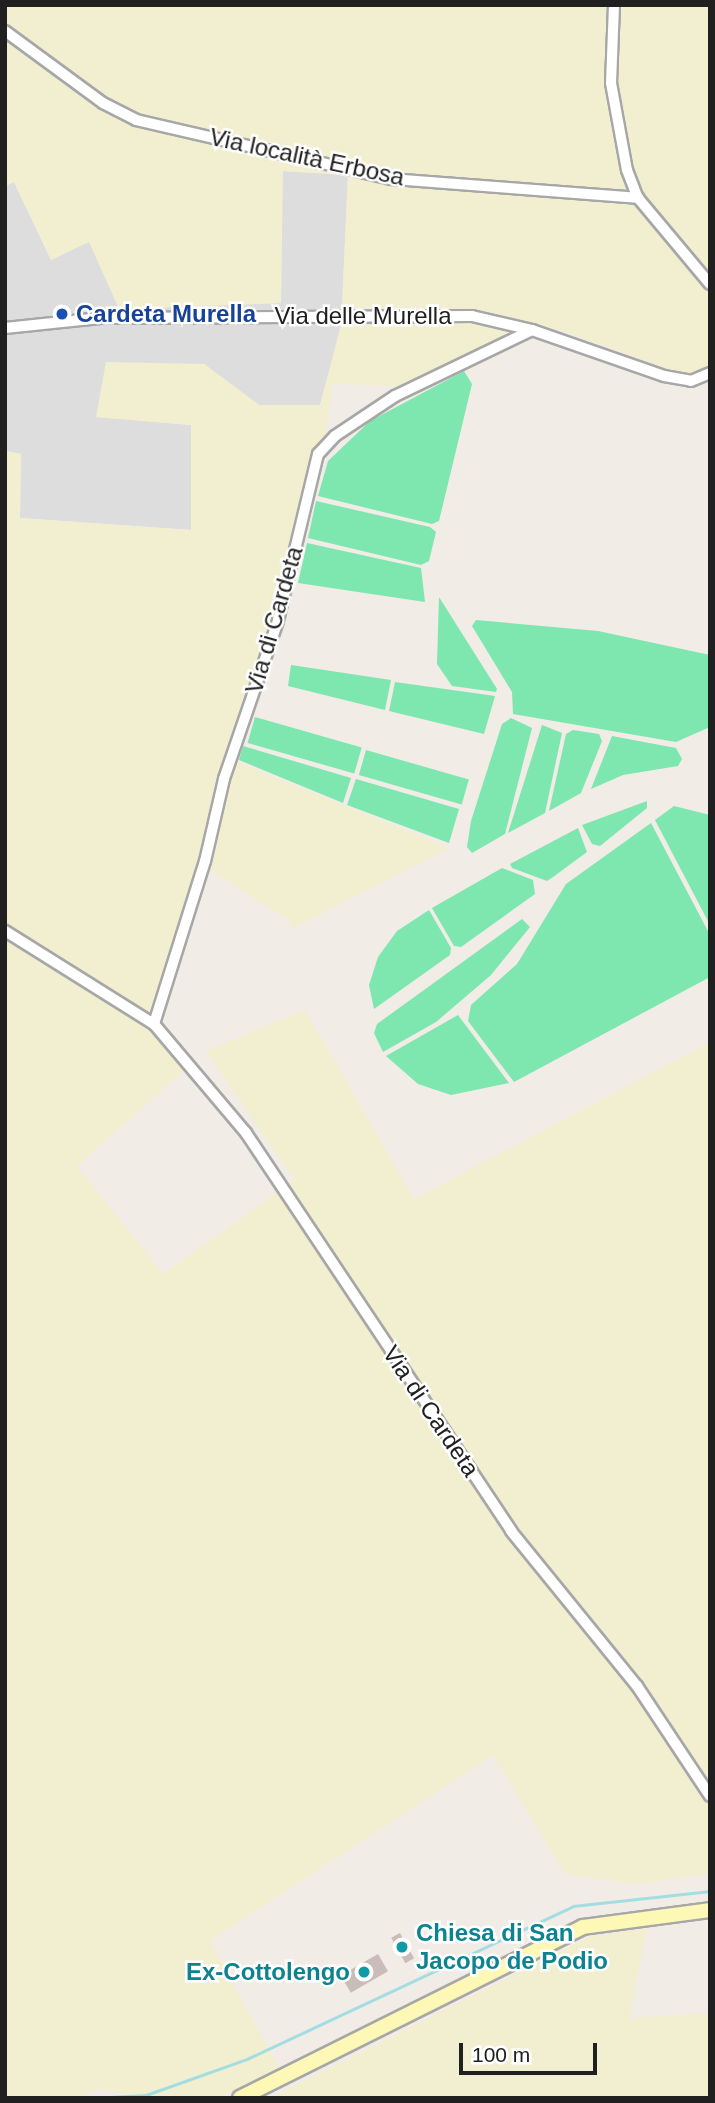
<!DOCTYPE html>
<meta charset="utf-8">
<style>
body{margin:0}
#map{position:relative;width:715px;height:2103px;overflow:hidden;background:#f1ece6;font-family:Arial,sans-serif}
div>[style]{position:absolute}
[style*='--x']{left:calc(var(--x)*1px);top:calc(var(--y)*1px);width:calc(var(--w)*1px);rotate:calc(var(--a)*1deg)}
.residential>*{inset:0;background:#dedddd}
.farmland>*{inset:0;background:#f1efd0}
.pitch>*{inset:0;background:#7ee6af;transform-origin:0 0}
.stream>*{height:2.5px;margin:-1.25px;padding:0 1.25px;transform-origin:1.25px;border-radius:1.25px;background:#a3dde2}
.building>*{inset:0;background:#cabdb9;transform-origin:0 0}
.roads{filter:drop-shadow(2px 0 #a7a7a7) drop-shadow(-2px 0 #a7a7a7) drop-shadow(0 2px #a7a7a7) drop-shadow(0 -2px #a7a7a7)}
.minor>*{height:10px;margin:-5px;padding:0 5px;transform-origin:5px;border-radius:5px;background:#fff}
.secondary>*{height:14px;margin:-7px;padding:0 7px;transform-origin:7px;border-radius:7px;background:#fef8b7}
.dots>*{width:19px;height:19px;translate:-50% -50%;box-sizing:border-box;border:4px solid #fff;border-radius:50%}
span{translate:-50% -50%;white-space:nowrap;text-align:center;line-height:1.15;-webkit-text-stroke:5px #fff;paint-order:stroke}
.street-label{font-size:24px;color:#202020}
.transit-label{font-size:24px;color:#164399;font-weight:700}
.left{translate:0 -50%;text-align:left}
.culture-label{font-size:24px;color:#0d838f;font-weight:700}
.right{translate:-100% -50%;text-align:right}
.frame{position:absolute;inset:0;border:7px solid #202020;pointer-events:none}
.scale{position:absolute;left:459px;top:2043px;width:138px;height:32px;box-sizing:border-box;border:4px solid #202020;border-top:0;padding-left:9px;font-size:21px;line-height:24px;white-space:nowrap;color:#202020;-webkit-text-stroke:5px #fff;paint-order:stroke}
</style>
<div id="map">
<div class="residential">
<div style="clip-path:polygon(282px 171px,348px 175px,341px 331px,320px 405px,259px 405px,204px 364px,97px 417px,191px 425px,191px 530px,20px 518px,21px 454px,5px 451px,5px 186px,14px 182px,51px 260px,89px 241px,120px 309px,281px 303px)"></div>
</div>
<div class="farmland">
<div style="clip-path:polygon(5px 5px,710px 5px,710px 369px,683px 374px,560px 330px,532px 327px,402px 386px,332px 384px,325px 442px,310px 466px,287px 573px,235px 761px,449px 848px,291px 929px,289px 920px,207px 869px,154px 1029px,186px 1069px,77px 1166px,163px 1274px,294px 1180px,206px 1051px,305px 1010px,414px 1199px,710px 1042px,710px 1874px,636px 1884px,565px 1874px,493px 1755px,210px 1941px,280px 2070px,219px 2098px,145px 2098px,100px 2089px,74px 2098px,5px 2098px,5px 451px,21px 454px,20px 518px,191px 530px,191px 425px,96px 417px,106px 362px,204px 364px,259px 405px,320px 405px,342px 321px,452px 322px,454px 309px,342px 307px,348px 175px,283px 171px,281px 303px,119px 309px,89px 242px,51px 260px,14px 182px,5px 186px)"></div>
<div style="clip-path:polygon(647px 1928px,629px 2018px,710px 2013px,710px 2098px,271px 2098px,589px 1937px)"></div>
</div>
<div class="pitch">
<div style="clip-path:polygon(464px 371px,472px 384px,439px 521px,432px 524px,318px 496px,328px 461px,370px 421px)"></div>
<div style="clip-path:polygon(316px 501px,430px 527px,436px 532px,429px 561px,421px 565px,308px 538px)"></div>
<div style="clip-path:polygon(307px 543px,421px 568px,425px 602px,298px 583px)"></div>
<div style="clip-path:polygon(439px 597px,497px 689px,496px 692px,452px 686px,437px 664px)"></div>
<div style="clip-path:polygon(476px 620px,598px 631px,710px 655px,710px 727px,676px 742px,513px 714px,512px 692px,472px 626px)"></div>
<div style="clip-path:polygon(291px 665px,391px 680px,385px 710px,288px 686px)"></div>
<div style="clip-path:polygon(395px 682px,495px 696px,484px 734px,389px 711px)"></div>
<div style="left:255px;top:717px;width:111px;height:27px;rotate:16deg"></div>
<div style="clip-path:polygon(511px 718px,532px 728px,505px 834px,472px 853px,467px 847px,471px 821px,502px 724px)"></div>
<div style="clip-path:polygon(542px 725px,562px 733px,545px 813px,508px 833px)"></div>
<div style="clip-path:polygon(573px 730px,599px 734px,602px 741px,581px 793px,549px 811px,566px 734px)"></div>
<div style="clip-path:polygon(612px 736px,676px 748px,682px 759px,678px 766px,623px 775px,591px 789px)"></div>
<div style="clip-path:polygon(243px 746px,351px 778px,343px 803px,239px 760px)"></div>
<div style="left:366px;top:750px;width:107px;height:26px;rotate:16deg"></div>
<div style="clip-path:polygon(356px 779px,459px 809px,449px 843px,347px 805px)"></div>
<div style="clip-path:polygon(647px 801px,647px 808px,600px 846px,592px 844px,582px 825px)"></div>
<div style="clip-path:polygon(674px 806px,710px 815px,710px 925px,655px 820px)"></div>
<div style="clip-path:polygon(651px 823px,710px 935px,710px 977px,514px 1082px,468px 1021px,471px 1005px,517px 964px,566px 884px)"></div>
<div style="clip-path:polygon(578px 828px,587px 852px,553px 877px,547px 881px,512px 868px,510px 864px)"></div>
<div style="clip-path:polygon(502px 868px,533px 880px,535px 894px,461px 947px,454px 946px,432px 908px)"></div>
<div style="clip-path:polygon(429px 910px,451px 948px,450px 955px,374px 1009px,369px 985px,378px 957px,397px 931px)"></div>
<div style="clip-path:polygon(522px 919px,530px 927px,491px 975px,436px 1022px,383px 1052px,374px 1033px,377px 1024px)"></div>
<div style="clip-path:polygon(458px 1015px,509px 1083px,451px 1095px,418px 1084px,386px 1056px)"></div>
</div>
<div class="stream">
<div style="--x:91;--y:2098;--w:55;--a:-3.1"></div>
<div style="--x:146;--y:2095;--w:107;--a:-19.6"></div>
<div style="--x:247;--y:2059;--w:360;--a:-25.1"></div>
<div style="--x:573;--y:1906;--w:138;--a:-6.2"></div>
</div>
<div class="building">
<div style="left:400px;top:1933px;width:29px;height:10px;rotate:61deg"></div>
<div style="left:378px;top:1954px;width:20px;height:43px;rotate:60deg"></div>
</div>
<div class="roads">
<div class="minor">
<div style="--x:614;--y:5;--w:78;--a:92.2"></div>
<div style="--x:611;--y:83;--w:88;--a:79.6"></div>
<div style="--x:627;--y:170;--w:30;--a:69"></div>
<div style="--x:638;--y:198;--w:112;--a:50.1"></div>
<div style="--x:5;--y:31;--w:122;--a:36.3"></div>
<div style="--x:103;--y:103;--w:37;--a:27"></div>
<div style="--x:136;--y:120;--w:263;--a:13"></div>
<div style="--x:392;--y:179;--w:247;--a:4.4"></div>
<div style="--x:5;--y:328;--w:96;--a:-6"></div>
<div style="--x:100;--y:318;--w:372;--a:-0.3"></div>
<div style="--x:472;--y:316;--w:62;--a:13.1"></div>
<div style="--x:532;--y:330;--w:140;--a:19.2"></div>
<div style="--x:664;--y:376;--w:27;--a:10"></div>
<div style="--x:691;--y:381;--w:21;--a:-23"></div>
<div style="--x:532;--y:330;--w:152;--a:154.3"></div>
<div style="--x:395;--y:396;--w:72;--a:146.3"></div>
<div style="--x:335;--y:436;--w:25;--a:133"></div>
<div style="--x:318;--y:454;--w:172;--a:103.5"></div>
<div style="--x:278;--y:621;--w:167;--a:108.9"></div>
<div style="--x:224;--y:779;--w:84;--a:103"></div>
<div style="--x:205;--y:861;--w:171;--a:107.4"></div>
<div style="--x:154;--y:1024;--w:143;--a:49.8"></div>
<div style="--x:246;--y:1133;--w:478;--a:56.3"></div>
<div style="--x:511;--y:1531;--w:200;--a:50.9"></div>
<div style="--x:637;--y:1686;--w:132;--a:56.4"></div>
<div style="--x:5;--y:931;--w:176;--a:32"></div>
</div>
<div class="secondary">
<div style="--x:240;--y:2098;--w:383;--a:-26.5"></div>
<div style="--x:583;--y:1927;--w:128;--a:-7.6"></div>
</div>
</div>
<div class="dots">
<div style="left:62px;top:314px;background:#1a4fb4"></div>
<div style="left:402px;top:1947px;background:#0f9aa8"></div>
<div style="left:364px;top:1972px;background:#0f9aa8"></div>
</div>
<div class="street-label">
<span style="left:307px;top:157px;rotate:12deg">Via località Erbosa</span>
<span style="left:363px;top:316px">Via delle Murella</span>
<span style="left:274px;top:620px;rotate:-74deg">Via di Cardeta</span>
<span style="left:431px;top:1411px;rotate:56deg">Via di Cardeta</span>
</div>
<div class="transit-label">
<span class="left" style="left:76px;top:314px">Cardeta Murella</span>
</div>
<div class="culture-label">
<span class="left" style="left:416px;top:1947px">Chiesa di San<br>Jacopo de Podio</span>
<span class="right" style="left:350px;top:1972px">Ex-Cottolengo</span>
</div>
<div class="frame"></div>
<div class="scale">100 m</div>
</div>
